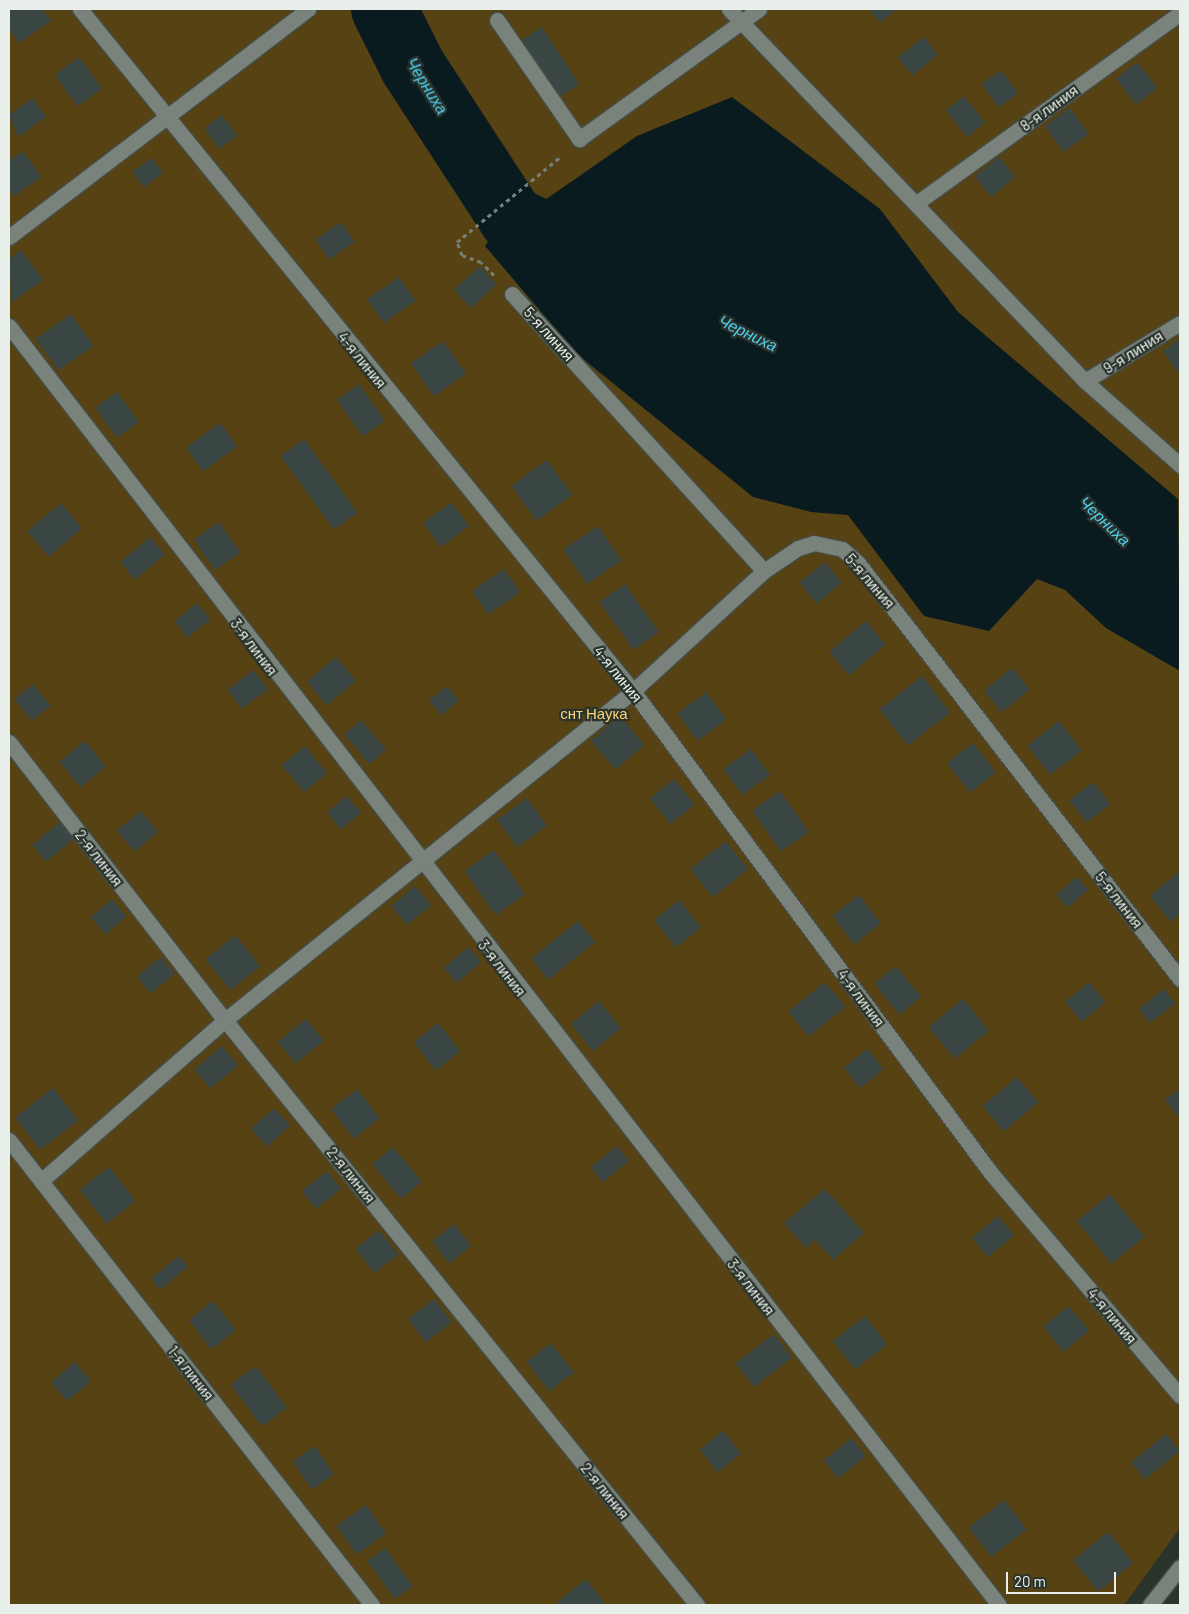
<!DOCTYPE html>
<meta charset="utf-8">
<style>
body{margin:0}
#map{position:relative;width:1189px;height:1614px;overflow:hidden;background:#2a332c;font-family:Barlow,sans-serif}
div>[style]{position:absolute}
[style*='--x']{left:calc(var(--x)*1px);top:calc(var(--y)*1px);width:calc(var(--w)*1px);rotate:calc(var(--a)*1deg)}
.green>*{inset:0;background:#564213}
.water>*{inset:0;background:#0a1b20}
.river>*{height:66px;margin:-33px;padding:0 33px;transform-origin:33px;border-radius:33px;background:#0a1b20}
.building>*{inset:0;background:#3a4745;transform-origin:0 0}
.path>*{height:3px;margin-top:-1.5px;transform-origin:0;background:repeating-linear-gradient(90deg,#777f78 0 4px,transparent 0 8px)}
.roads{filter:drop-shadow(1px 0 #464e47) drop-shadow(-1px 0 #464e47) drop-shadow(0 1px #464e47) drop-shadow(0 -1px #464e47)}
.lane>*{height:15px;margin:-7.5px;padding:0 7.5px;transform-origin:7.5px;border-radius:7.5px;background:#79837b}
span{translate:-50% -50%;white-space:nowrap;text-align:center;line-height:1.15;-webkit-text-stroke:4.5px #2a332c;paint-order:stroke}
.street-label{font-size:15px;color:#e9efea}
.park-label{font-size:15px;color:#fdd376}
.water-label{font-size:16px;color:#4dd1f2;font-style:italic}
.frame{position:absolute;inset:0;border:10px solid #e9efea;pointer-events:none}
.scale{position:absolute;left:1006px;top:1572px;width:110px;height:22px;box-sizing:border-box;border:2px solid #e9efea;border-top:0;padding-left:6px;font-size:15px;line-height:18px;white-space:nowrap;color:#e9efea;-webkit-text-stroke:4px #2a332c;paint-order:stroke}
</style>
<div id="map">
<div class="green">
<div style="clip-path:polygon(9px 9px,1180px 9px,1180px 1528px,1124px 1605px,9px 1605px)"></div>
</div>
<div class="water">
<div style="clip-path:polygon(732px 97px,880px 209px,958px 312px,1178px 499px,1180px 671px,1106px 628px,1065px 590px,1037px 579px,989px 631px,924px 616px,848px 515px,811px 512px,753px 497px,577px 354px,485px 246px,500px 225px,532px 209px,637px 136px)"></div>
</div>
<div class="river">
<div style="--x:384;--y:9;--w:65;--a:63.4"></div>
<div style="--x:413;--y:67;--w:181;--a:56.9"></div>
<div style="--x:512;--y:219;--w:92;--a:25.7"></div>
</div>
<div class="building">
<div style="clip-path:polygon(9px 9px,42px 9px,51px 21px,19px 43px,9px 28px)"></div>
<div style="clip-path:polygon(869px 9px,897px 9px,880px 23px)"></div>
<div style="left:542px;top:27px;width:68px;height:25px;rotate:57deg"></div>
<div style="left:924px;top:37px;width:23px;height:33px;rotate:52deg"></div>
<div style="left:79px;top:57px;width:39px;height:30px;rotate:54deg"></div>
<div style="left:1137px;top:62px;width:33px;height:27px;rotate:52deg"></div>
<div style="left:1001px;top:70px;width:29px;height:24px;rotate:54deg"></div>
<div style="left:964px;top:96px;width:34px;height:23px;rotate:52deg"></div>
<div style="clip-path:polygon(33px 98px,46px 117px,18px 137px,9px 115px)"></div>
<div style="left:1070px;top:108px;width:32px;height:31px;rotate:54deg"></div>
<div style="left:222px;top:115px;width:26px;height:22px;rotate:54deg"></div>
<div style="clip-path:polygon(23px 151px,41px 177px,14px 196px,9px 189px,9px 161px)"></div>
<div style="left:999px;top:157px;width:26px;height:31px;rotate:51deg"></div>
<div style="left:152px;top:158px;width:19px;height:24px;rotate:55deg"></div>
<div style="left:341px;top:222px;width:24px;height:31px;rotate:55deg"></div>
<div style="clip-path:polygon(21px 250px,43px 280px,12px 302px,9px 259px)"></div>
<div style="left:480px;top:266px;width:25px;height:35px;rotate:48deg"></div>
<div style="left:399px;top:277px;width:29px;height:39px;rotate:55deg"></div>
<div style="left:71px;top:314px;width:39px;height:43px;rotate:55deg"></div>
<div style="clip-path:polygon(1180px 338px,1180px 375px,1163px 351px)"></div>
<div style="left:443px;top:341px;width:40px;height:39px;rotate:55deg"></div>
<div style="left:359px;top:384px;width:45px;height:27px;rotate:55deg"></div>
<div style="left:117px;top:392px;width:37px;height:27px;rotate:54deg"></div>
<div style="left:220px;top:423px;width:29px;height:42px;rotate:54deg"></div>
<div style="left:304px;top:439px;width:91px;height:29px;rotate:54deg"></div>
<div style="left:547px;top:460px;width:43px;height:44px;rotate:54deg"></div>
<div style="left:451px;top:502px;width:30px;height:35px;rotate:53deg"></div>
<div style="left:61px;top:503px;width:33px;height:44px;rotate:50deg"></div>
<div style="left:219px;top:522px;width:37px;height:31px;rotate:55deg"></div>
<div style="left:598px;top:526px;width:42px;height:42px;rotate:56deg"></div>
<div style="left:150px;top:537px;width:23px;height:39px;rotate:50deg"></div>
<div style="left:825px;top:562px;width:27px;height:33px;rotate:51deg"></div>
<div style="left:504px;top:569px;width:28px;height:39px;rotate:55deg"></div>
<div style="left:625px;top:584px;width:59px;height:31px;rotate:55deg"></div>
<div style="left:197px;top:603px;width:21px;height:29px;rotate:51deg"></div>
<div style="left:866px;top:621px;width:31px;height:48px;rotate:50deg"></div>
<div style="left:336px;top:657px;width:31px;height:38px;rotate:50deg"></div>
<div style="left:1012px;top:668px;width:28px;height:36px;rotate:51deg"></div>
<div style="left:254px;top:670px;width:24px;height:33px;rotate:54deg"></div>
<div style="left:922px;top:676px;width:46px;height:54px;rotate:52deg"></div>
<div style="left:33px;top:684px;width:28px;height:24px;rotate:51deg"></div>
<div style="left:447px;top:686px;width:19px;height:23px;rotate:51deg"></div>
<div style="left:706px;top:692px;width:34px;height:36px;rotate:53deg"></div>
<div style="left:620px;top:716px;width:38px;height:38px;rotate:50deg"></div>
<div style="left:361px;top:720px;width:39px;height:22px;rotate:50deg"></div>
<div style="left:1059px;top:721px;width:37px;height:40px;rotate:52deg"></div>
<div style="left:85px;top:741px;width:33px;height:33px;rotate:51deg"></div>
<div style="left:973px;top:743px;width:37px;height:33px;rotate:52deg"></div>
<div style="left:305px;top:746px;width:35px;height:30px;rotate:51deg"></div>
<div style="left:751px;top:749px;width:32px;height:34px;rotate:54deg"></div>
<div style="left:674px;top:779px;width:33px;height:31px;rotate:51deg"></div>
<div style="left:1093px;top:782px;width:28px;height:30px;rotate:52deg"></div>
<div style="left:780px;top:791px;width:50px;height:34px;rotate:55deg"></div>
<div style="left:347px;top:796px;width:22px;height:26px;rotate:51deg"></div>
<div style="left:527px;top:798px;width:34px;height:37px;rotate:54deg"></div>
<div style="left:141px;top:811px;width:27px;height:31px;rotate:51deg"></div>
<div style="left:60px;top:822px;width:22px;height:36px;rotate:51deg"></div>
<div style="left:726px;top:841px;width:36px;height:45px;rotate:52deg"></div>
<div style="left:494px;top:850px;width:54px;height:36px;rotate:55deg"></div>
<div style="clip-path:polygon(1180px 871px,1180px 914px,1171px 922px,1150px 896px)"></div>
<div style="left:1077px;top:877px;width:17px;height:27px;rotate:50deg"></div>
<div style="left:415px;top:886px;width:25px;height:31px;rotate:50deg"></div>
<div style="left:859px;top:895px;width:36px;height:34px;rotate:52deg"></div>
<div style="left:112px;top:899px;width:23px;height:28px;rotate:50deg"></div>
<div style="left:679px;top:900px;width:35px;height:32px;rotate:51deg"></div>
<div style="left:578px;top:921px;width:27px;height:60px;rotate:51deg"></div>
<div style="left:235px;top:935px;width:40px;height:38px;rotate:51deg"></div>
<div style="left:468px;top:947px;width:20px;height:32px;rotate:49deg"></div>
<div style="left:161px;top:957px;width:22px;height:31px;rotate:51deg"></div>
<div style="left:896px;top:966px;width:40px;height:28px;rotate:51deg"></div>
<div style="left:825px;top:982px;width:32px;height:47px;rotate:51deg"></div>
<div style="left:1089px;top:982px;width:26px;height:31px;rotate:50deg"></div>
<div style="left:1164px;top:989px;width:18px;height:32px;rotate:52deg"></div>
<div style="left:963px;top:999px;width:41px;height:44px;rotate:51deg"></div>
<div style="left:599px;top:1001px;width:35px;height:36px;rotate:51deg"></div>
<div style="left:306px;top:1019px;width:28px;height:36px;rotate:51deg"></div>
<div style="left:438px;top:1023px;width:36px;height:31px;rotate:52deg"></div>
<div style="left:222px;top:1046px;width:25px;height:36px;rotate:50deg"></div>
<div style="left:867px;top:1049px;width:26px;height:30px;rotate:51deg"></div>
<div style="left:1017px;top:1077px;width:33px;height:45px;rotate:50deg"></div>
<div style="left:53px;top:1088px;width:41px;height:48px;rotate:52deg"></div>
<div style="clip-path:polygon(1180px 1088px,1180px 1119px,1165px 1100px)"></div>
<div style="left:357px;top:1089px;width:37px;height:33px;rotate:52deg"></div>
<div style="left:274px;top:1108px;width:24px;height:31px;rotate:48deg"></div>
<div style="left:617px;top:1146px;width:19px;height:34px;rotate:51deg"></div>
<div style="left:393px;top:1147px;width:45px;height:27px;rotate:50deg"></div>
<div style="left:109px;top:1167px;width:43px;height:37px;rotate:52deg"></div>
<div style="left:327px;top:1171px;width:23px;height:32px;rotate:52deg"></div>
<div style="clip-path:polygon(825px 1189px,864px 1233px,833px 1260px,815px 1240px,806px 1248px,784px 1223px)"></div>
<div style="left:1110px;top:1194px;width:55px;height:43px;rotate:51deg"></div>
<div style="left:998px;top:1216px;width:25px;height:34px;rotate:50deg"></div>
<div style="left:454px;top:1224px;width:28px;height:28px;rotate:52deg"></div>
<div style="left:379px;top:1230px;width:31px;height:30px;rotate:52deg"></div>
<div style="left:179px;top:1256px;width:14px;height:36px;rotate:51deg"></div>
<div style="left:434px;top:1299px;width:29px;height:33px;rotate:52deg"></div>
<div style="left:213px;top:1301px;width:37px;height:31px;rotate:52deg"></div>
<div style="left:1069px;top:1306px;width:32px;height:33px;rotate:51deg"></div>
<div style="left:865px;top:1316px;width:36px;height:41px;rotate:52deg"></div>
<div style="left:774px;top:1334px;width:30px;height:48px;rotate:53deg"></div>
<div style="left:551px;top:1343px;width:37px;height:31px;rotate:52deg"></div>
<div style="left:75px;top:1362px;width:25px;height:31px;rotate:50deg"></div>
<div style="left:256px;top:1366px;width:52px;height:31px;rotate:54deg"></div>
<div style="left:723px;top:1431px;width:29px;height:30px;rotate:52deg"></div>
<div style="left:1166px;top:1434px;width:22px;height:45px;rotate:51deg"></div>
<div style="left:852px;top:1438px;width:23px;height:36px;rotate:52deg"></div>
<div style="left:315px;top:1446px;width:34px;height:27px;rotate:56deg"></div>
<div style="left:1004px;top:1500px;width:37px;height:45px;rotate:52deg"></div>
<div style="left:366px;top:1505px;width:35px;height:36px;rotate:55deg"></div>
<div style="left:1108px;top:1532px;width:40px;height:45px;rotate:51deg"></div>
<div style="left:385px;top:1548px;width:47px;height:22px;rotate:54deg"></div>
<div style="clip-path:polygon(586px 1579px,605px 1604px,559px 1605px,557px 1602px)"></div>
</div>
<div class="path">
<div style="--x:494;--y:275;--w:18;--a:-135"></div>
<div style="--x:481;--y:262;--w:20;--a:-160"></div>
<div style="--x:462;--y:255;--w:14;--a:-111"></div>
<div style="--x:457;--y:242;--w:134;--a:-39.5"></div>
</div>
<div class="roads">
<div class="lane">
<div style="--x:80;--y:9;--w:878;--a:50.96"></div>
<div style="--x:633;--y:691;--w:600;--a:53.4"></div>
<div style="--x:991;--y:1173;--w:292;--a:49.7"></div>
<div style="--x:729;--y:9;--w:515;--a:46.26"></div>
<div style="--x:1085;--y:381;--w:127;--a:41.5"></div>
<div style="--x:497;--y:20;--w:145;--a:55.4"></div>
<div style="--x:579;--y:139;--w:222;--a:-35.8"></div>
<div style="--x:918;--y:202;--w:323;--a:-35.8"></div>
<div style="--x:9;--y:237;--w:376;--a:-37.3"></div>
<div style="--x:512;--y:294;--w:374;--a:47.7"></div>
<div style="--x:764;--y:571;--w:41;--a:-34.1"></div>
<div style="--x:798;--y:548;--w:17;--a:-17"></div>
<div style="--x:814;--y:543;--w:29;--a:12"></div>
<div style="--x:842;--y:549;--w:21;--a:41"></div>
<div style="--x:858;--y:563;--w:526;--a:52.26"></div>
<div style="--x:9;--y:326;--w:1617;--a:52.26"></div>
<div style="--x:1085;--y:381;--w:111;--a:-31.4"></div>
<div style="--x:9;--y:742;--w:352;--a:52.2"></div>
<div style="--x:225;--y:1020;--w:752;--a:51.1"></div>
<div style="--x:9;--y:1140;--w:590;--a:52.02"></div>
<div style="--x:41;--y:1181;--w:244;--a:-41.2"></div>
<div style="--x:225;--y:1020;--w:524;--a:-38.88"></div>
<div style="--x:633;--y:691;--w:178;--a:-42.5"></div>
<div style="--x:1150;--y:1605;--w:48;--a:-51.7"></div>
</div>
</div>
<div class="street-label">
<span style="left:1049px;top:108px;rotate:-36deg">8-я линия</span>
<span style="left:549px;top:334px;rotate:48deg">5-я линия</span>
<span style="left:1133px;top:352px;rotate:-32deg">9-я линия</span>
<span style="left:362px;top:360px;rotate:51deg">4-я линия</span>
<span style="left:870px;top:581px;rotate:49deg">5-я линия</span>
<span style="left:254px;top:647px;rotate:53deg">3-я линия</span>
<span style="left:618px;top:674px;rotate:51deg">4-я линия</span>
<span style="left:99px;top:858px;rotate:52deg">2-я линия</span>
<span style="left:1119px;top:900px;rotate:52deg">5-я линия</span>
<span style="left:502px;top:968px;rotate:52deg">3-я линия</span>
<span style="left:861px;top:998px;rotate:53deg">4-я линия</span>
<span style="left:351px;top:1175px;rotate:51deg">2-я линия</span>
<span style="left:751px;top:1287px;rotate:52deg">3-я линия</span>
<span style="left:1112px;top:1316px;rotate:50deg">4-я линия</span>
<span style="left:191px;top:1373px;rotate:52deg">1-я линия</span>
<span style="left:605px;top:1491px;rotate:51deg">2-я линия</span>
</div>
<div class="park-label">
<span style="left:594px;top:714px">снт Наука</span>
</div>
<div class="water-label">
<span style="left:427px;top:86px;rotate:58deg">Черниха</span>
<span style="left:748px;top:333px;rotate:26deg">Черниха</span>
<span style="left:1105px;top:521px;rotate:44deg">Черниха</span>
</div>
<div class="frame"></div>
<div class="scale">20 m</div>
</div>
